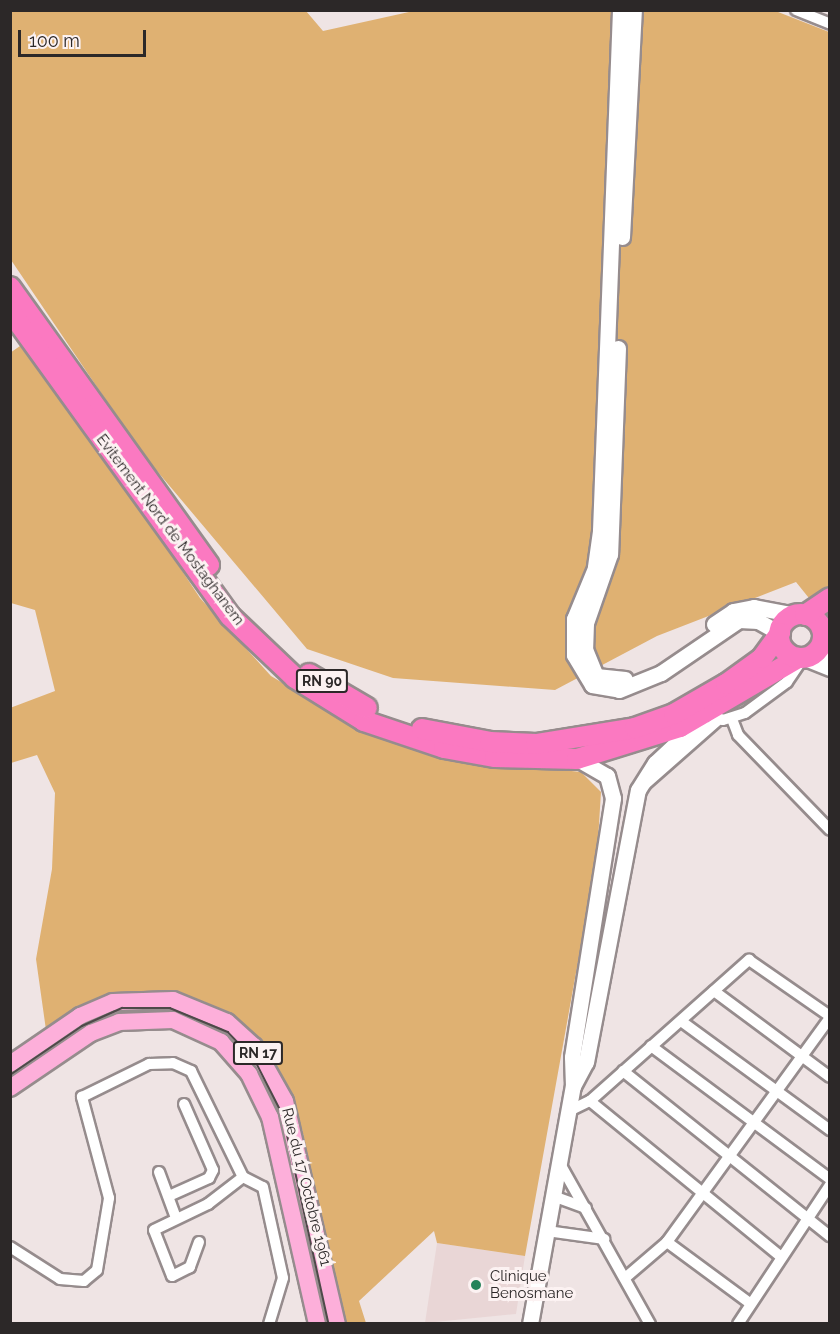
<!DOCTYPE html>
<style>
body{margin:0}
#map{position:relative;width:840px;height:1334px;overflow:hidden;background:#efe4e4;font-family:Raleway,sans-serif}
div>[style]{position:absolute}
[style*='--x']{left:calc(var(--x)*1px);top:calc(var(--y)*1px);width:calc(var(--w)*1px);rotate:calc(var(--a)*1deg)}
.built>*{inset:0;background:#e9d6d6}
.green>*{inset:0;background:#dfb172}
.roads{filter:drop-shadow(2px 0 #968c8d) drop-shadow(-2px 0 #968c8d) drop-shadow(0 2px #968c8d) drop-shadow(0 -2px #968c8d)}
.street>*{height:10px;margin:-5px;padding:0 5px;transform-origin:5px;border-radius:5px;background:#fff}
.secondary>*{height:15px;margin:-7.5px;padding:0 7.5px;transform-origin:7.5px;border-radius:7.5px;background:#fff}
.primary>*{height:16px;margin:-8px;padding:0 8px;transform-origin:8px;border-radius:8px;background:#fdafda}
.highway>*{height:20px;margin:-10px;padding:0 10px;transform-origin:10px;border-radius:10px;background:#fb79c1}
.highway>.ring{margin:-10px;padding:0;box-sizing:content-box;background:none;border:20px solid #fb79c1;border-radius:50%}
.tram>*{height:1.5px;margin:-0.75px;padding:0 0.75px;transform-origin:0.75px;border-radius:0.75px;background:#4e4949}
.dots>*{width:16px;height:16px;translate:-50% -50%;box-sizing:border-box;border:3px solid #fcf2f2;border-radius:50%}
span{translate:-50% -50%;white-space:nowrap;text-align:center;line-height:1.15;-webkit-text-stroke:6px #fcf2f2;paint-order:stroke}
.shield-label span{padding:2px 4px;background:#fcf2f2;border:2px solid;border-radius:4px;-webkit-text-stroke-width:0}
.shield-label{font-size:14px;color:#2c2828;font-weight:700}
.street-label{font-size:15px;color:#2c2828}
.poi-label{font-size:15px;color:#2c2828}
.left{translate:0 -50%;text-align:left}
.frame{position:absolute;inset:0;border:12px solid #2c2828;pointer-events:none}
.scale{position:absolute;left:18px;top:30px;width:128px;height:27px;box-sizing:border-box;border:3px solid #2c2828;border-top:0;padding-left:8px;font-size:18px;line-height:21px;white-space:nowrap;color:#2c2828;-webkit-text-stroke:4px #fcf2f2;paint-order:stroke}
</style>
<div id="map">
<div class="built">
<div style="clip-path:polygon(437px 1243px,525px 1256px,516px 1314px,425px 1323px)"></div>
</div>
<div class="green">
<div style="clip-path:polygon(418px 10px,773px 10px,829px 32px,829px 623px,796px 582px,657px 636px,555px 690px,393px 678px,307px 649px,141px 452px,11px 260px,10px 11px,306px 11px,323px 31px)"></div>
<div style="clip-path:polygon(20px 346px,110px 462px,200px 598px,271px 676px,356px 727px,458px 759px,581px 772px,601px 792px,597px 856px,525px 1256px,437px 1243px,434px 1231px,359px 1301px,366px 1323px,345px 1323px,302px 1129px,290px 1094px,259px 1042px,205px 1002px,167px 992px,109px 996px,46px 1030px,36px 959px,52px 869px,55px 793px,37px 755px,11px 763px,10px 708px,55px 691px,35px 610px,11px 603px,10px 353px)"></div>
</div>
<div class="roads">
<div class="street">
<div style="--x:796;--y:10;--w:37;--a:22"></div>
<div style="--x:707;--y:713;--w:17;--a:24"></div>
<div style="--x:723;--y:720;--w:23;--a:-18"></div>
<div style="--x:745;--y:713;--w:52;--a:-36.4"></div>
<div style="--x:787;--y:682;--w:29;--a:-56"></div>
<div style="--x:732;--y:719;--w:17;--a:69"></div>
<div style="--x:738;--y:735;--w:132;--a:45.9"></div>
<div style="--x:641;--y:788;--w:103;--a:-41.4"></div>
<div style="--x:714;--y:991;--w:144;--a:36.6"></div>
<div style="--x:681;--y:1021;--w:185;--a:36.2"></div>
<div style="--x:651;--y:1046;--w:223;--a:36.6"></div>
<div style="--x:623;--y:1071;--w:265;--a:38.6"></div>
<div style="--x:590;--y:1101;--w:247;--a:39.2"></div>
<div style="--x:567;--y:1112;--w:25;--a:-26"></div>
<div style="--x:590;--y:1101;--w:213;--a:-41.6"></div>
<div style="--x:749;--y:960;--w:98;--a:34.7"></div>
<div style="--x:559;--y:1162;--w:186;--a:60.7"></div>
<div style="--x:159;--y:1172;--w:49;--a:69.7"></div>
<div style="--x:169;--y:1196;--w:44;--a:-24.2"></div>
<div style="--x:209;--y:1178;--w:9;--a:-63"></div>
<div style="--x:213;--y:1170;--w:72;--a:-113.7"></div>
<div style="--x:553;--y:1196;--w:35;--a:20"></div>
<div style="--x:547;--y:1231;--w:58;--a:8"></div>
<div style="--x:199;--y:1242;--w:27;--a:110"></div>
<div style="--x:190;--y:1267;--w:20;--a:153"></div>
<div style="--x:172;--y:1276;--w:49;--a:-111.4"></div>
<div style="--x:154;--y:1230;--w:60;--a:-25.7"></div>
<div style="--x:208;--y:1204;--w:44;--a:-37.6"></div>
<div style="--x:667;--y:1242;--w:104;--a:36.4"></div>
<div style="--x:10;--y:1247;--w:59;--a:32.6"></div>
<div style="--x:60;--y:1279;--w:24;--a:5"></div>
<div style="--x:84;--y:1281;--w:17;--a:-40"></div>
<div style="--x:97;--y:1270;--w:73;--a:-80.5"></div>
<div style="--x:109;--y:1198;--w:105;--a:-105"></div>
<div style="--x:82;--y:1097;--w:75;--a:-26.2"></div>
<div style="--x:149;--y:1064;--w:24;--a:-2"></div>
<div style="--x:173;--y:1063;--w:20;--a:24"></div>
<div style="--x:191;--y:1071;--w:118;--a:63.9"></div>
<div style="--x:243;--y:1177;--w:22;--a:27"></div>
<div style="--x:263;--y:1187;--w:93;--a:77.6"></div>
<div style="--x:283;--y:1278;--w:48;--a:106.9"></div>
<div style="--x:625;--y:1278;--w:55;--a:-40.6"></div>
<div style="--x:667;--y:1242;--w:277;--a:-54"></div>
<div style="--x:738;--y:1324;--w:167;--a:-56.5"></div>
</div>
<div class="secondary">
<div style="--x:620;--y:10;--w:521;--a:92.2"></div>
<div style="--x:600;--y:531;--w:37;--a:98"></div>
<div style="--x:595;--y:568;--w:55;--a:112.4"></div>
<div style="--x:574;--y:619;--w:36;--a:90"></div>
<div style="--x:574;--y:655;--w:35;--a:59"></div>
<div style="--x:592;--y:685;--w:27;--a:10"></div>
<div style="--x:619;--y:690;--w:45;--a:-22"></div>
<div style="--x:661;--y:673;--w:94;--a:-34.2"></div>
<div style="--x:739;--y:620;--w:19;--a:3"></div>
<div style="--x:758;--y:621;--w:25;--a:29"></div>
<div style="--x:622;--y:237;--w:227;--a:-87"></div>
<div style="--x:618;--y:348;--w:206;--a:92.2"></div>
<div style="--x:610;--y:554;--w:73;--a:109.2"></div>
<div style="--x:586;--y:623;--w:26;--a:92"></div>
<div style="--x:585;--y:649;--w:29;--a:68"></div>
<div style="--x:596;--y:676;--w:29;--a:6"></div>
<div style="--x:714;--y:624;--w:23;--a:-34"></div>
<div style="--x:733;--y:611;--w:21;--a:-11"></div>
<div style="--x:754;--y:607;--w:43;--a:10.8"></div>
<div style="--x:822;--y:643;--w:16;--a:60"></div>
<div style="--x:805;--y:658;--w:27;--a:22"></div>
<div style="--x:573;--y:1086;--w:27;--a:-62"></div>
<div style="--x:586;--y:1062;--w:277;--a:-79.2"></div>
<div style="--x:638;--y:790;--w:32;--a:-58"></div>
<div style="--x:655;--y:763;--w:62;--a:-43"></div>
<div style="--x:530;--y:1324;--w:242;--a:-79.8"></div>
<div style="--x:573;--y:1086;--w:29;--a:-92"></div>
<div style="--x:572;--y:1057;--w:262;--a:-81"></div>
<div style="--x:613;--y:798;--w:23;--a:-105"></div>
<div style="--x:607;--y:776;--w:34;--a:-150"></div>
</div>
<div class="primary">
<div style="--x:10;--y:1064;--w:85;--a:-34.4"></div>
<div style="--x:80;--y:1016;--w:36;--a:-23"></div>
<div style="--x:113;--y:1002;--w:60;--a:-1.9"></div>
<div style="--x:173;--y:1000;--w:58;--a:22.2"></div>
<div style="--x:227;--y:1022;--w:36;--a:42"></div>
<div style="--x:254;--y:1046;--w:63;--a:60.6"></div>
<div style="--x:285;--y:1101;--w:229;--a:76.9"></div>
<div style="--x:10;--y:1088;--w:98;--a:-34.2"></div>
<div style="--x:91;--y:1033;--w:30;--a:-21"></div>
<div style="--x:119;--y:1022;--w:54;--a:-2.1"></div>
<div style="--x:173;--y:1020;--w:53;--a:24.6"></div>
<div style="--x:221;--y:1042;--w:43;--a:48.8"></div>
<div style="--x:249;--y:1074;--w:48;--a:64"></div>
<div style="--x:270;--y:1117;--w:212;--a:77.2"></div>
</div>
<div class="highway">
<div style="--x:10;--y:287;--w:342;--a:54.4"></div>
<div style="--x:10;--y:311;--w:376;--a:54.2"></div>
<div style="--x:230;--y:616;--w:90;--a:43.6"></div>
<div style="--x:295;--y:678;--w:81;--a:31.9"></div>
<div style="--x:364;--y:721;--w:84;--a:18.6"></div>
<div style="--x:444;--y:748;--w:52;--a:10"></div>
<div style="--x:495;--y:757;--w:82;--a:1.4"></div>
<div style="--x:577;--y:759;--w:108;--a:-17.3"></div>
<div style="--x:680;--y:727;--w:137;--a:-30.3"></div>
<div class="ring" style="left:779px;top:614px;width:24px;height:24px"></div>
<div style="--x:805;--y:615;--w:30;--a:-34"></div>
<div style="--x:309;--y:674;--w:67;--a:30.4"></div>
<div style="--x:422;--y:729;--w:69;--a:10.8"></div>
<div style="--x:490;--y:742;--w:46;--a:2.5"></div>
<div style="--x:536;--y:744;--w:100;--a:-9.2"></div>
<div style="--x:635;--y:728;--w:41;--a:-19.7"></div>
<div style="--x:674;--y:714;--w:60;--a:-30"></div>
<div style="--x:726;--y:684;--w:44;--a:-35.8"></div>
<div style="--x:762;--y:658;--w:31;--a:-54"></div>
</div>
</div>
<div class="tram">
<div style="--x:10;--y:1075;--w:87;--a:-34.2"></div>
<div style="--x:82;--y:1026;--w:44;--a:-24.2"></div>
<div style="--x:122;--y:1008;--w:48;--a:0"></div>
<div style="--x:170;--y:1008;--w:63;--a:22.5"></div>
<div style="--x:228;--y:1032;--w:39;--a:46"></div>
<div style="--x:255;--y:1060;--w:62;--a:63"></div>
<div style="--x:283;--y:1115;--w:214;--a:77.6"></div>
</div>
<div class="dots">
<div style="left:476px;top:1285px;background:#258259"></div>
</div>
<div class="shield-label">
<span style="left:322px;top:681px">RN 90</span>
<span style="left:258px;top:1053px">RN 17</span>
</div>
<div class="street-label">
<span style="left:170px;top:530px;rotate:53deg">Evitement Nord de Mostaghanem</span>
<span style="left:306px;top:1187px;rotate:76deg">Rue du 17 Octobre 1961</span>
</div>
<div class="poi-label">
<span class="left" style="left:490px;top:1285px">Clinique<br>Benosmane</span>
</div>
<div class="frame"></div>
<div class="scale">100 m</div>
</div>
